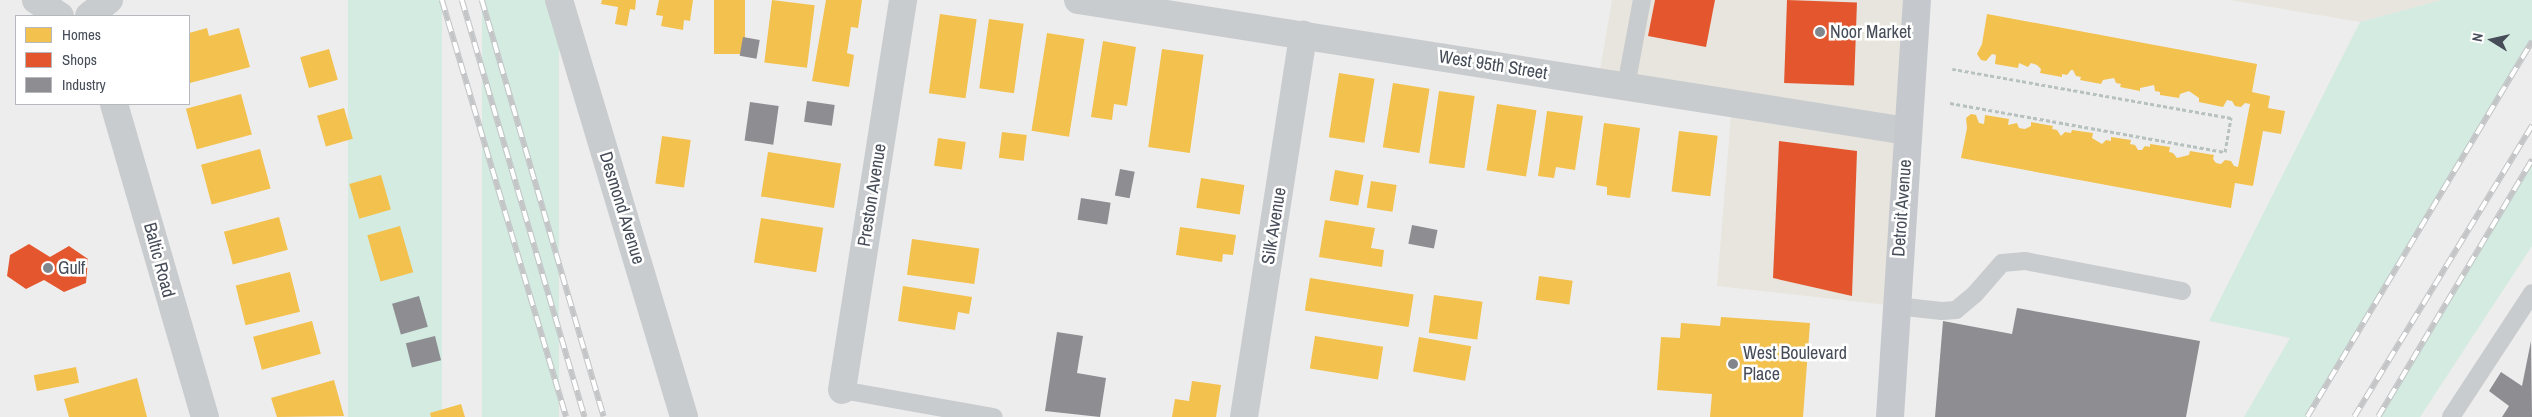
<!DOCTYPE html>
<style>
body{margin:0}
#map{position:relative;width:2532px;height:417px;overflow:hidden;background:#eeeded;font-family:"Archivo Narrow",sans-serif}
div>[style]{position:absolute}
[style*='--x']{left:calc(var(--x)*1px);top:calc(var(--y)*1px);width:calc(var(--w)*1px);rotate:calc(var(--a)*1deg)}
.commercial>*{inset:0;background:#e7e5dd}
.green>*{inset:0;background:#d3ebe0;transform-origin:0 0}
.homes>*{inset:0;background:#f2c14e;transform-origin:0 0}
.shops>*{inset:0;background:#e4572e;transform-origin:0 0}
.industry>*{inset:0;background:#8d8d92;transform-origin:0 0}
.path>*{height:3px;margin-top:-1.5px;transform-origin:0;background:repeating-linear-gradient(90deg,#b7c2c0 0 4px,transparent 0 6.5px)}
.service>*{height:18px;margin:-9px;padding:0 9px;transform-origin:9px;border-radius:9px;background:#c9ccce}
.minor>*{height:28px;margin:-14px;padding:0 14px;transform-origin:14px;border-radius:14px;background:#c9ccce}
.tertiary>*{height:28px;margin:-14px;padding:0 14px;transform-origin:14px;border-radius:14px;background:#c9ccce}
.primary>*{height:28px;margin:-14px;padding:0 14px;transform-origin:14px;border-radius:14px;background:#c5c8cc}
.rail>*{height:5.5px;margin-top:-2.75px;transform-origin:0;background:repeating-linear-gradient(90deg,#fff 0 11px,#c4c5c7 0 22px);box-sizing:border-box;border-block:1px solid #c4c5c7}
.dots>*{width:14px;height:14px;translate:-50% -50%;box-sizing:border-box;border:2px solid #fff;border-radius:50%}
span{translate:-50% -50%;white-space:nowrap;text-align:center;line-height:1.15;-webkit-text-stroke:5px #fff;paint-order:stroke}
.poi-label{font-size:18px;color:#464d58}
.left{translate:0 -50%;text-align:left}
.street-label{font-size:18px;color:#464d58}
.legend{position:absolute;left:15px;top:15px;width:175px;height:90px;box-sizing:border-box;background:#fff;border:1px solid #b5b8bc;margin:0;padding:6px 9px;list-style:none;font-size:15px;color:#464d58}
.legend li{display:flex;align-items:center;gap:10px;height:25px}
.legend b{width:25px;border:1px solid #b5b8bc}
.north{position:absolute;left:2467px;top:15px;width:50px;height:50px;-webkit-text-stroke:4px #fff;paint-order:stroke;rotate:280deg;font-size:14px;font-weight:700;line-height:20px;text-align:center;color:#464d58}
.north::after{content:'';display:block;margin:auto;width:18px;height:22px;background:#464d58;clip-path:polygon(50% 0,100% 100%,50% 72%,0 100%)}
</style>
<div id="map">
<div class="commercial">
<div style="clip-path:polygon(1612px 0,1917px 0,1896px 306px,1717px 286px,1732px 103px,1598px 82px)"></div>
<div style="clip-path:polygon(2230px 0,2442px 0,2360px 22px)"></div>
</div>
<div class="green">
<div style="left:348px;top:0;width:94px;height:434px"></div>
<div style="left:482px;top:0;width:77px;height:434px"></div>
<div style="clip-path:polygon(2442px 0,2532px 0,2532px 41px,2307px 417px,2244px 417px,2290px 338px,2209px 321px,2360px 22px)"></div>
<div style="clip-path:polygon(2532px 160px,2532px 246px,2420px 417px,2378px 417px)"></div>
</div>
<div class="homes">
<div style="clip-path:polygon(602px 0,636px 0,635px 10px,630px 9px,627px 26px,615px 24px,618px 7px,601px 4px)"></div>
<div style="clip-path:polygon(659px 0,693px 0,690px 21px,684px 20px,683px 30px,661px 26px,663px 16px,656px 15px)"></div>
<div style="left:714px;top:0;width:31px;height:54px"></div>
<div style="left:772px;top:0;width:43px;height:63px;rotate:7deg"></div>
<div style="clip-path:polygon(826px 0,862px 0,858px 28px,851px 27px,847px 53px,854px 55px,849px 87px,812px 81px)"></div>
<div style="left:940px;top:14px;width:37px;height:80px;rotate:8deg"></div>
<div style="clip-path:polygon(1987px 14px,2257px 64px,2252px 92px,2270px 96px,2268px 108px,2285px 111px,2281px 134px,2263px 131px,2253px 186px,2235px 183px,2231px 208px,1961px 158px,1967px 128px,1966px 118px,1971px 114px,1976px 115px,1979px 123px,1984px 124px,1985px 115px,2009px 119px,2008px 125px,2017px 123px,2019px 128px,2025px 129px,2031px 126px,2031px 122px,2053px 126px,2052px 129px,2057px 130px,2061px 136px,2065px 132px,2071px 133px,2072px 130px,2093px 133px,2092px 138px,2102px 144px,2106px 140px,2111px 141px,2111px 137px,2131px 140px,2130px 144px,2135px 145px,2138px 150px,2142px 150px,2145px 146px,2150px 147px,2150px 144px,2170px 147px,2169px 152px,2173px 153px,2177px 158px,2189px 155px,2190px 151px,2214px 155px,2213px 159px,2216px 163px,2221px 164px,2225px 160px,2231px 161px,2234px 166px,2238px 167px,2250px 104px,2245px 103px,2241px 107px,2235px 106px,2232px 101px,2227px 100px,2223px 107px,2199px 102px,2199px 98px,2189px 91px,2180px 94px,2179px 98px,2160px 95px,2160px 92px,2155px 91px,2154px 85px,2140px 88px,2140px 91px,2120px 87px,2121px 84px,2116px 83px,2114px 78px,2103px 80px,2101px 84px,2080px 80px,2081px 77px,2076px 76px,2073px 70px,2071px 70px,2067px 75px,2062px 74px,2062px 77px,2040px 73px,2041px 69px,2037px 65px,2031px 63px,2028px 67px,2019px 63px,2018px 68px,1995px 64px,1996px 55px,1992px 54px,1986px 61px,1981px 60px,1977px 54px,1982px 44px)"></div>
<div style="left:989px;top:19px;width:35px;height:70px;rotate:8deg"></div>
<div style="clip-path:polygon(207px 28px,209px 36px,239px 28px,250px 67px,190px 83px,189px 33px)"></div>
<div style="left:1047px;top:33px;width:38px;height:99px;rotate:9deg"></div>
<div style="clip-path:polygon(1103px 41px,1136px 47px,1127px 106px,1114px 104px,1112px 120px,1091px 117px)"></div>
<div style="left:329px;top:49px;width:32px;height:30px;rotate:74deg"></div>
<div style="left:1162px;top:49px;width:42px;height:99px;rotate:8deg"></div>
<div style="left:1339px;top:73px;width:36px;height:65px;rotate:9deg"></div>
<div style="left:1393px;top:83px;width:37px;height:65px;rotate:9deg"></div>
<div style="left:1439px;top:91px;width:36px;height:73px;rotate:8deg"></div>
<div style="left:241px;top:94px;width:42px;height:57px;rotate:75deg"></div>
<div style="left:1497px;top:104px;width:40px;height:67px;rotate:9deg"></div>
<div style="left:344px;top:108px;width:32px;height:28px;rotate:74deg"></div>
<div style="clip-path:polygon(1547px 111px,1583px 116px,1575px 170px,1556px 167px,1554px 178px,1538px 176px)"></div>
<div style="clip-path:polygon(1604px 123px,1640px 128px,1630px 198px,1607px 195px,1607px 187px,1596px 185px)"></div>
<div style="left:1679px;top:131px;width:39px;height:61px;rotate:7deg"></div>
<div style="left:1002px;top:132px;width:25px;height:26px;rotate:7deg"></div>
<div style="left:662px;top:136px;width:29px;height:48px;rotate:8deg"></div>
<div style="left:938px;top:138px;width:28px;height:28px;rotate:8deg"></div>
<div style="left:260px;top:149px;width:41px;height:61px;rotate:75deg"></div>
<div style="left:768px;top:152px;width:74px;height:45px;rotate:9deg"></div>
<div style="left:1335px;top:170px;width:29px;height:31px;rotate:10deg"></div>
<div style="left:381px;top:175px;width:36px;height:33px;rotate:74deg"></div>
<div style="left:1201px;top:178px;width:44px;height:30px;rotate:9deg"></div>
<div style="left:1371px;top:181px;width:26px;height:27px;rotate:9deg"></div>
<div style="left:279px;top:217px;width:34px;height:57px;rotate:75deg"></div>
<div style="left:761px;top:218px;width:63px;height:45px;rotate:9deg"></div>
<div style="clip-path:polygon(1325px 220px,1375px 228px,1371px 248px,1384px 250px,1382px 267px,1319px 257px)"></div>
<div style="left:400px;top:226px;width:48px;height:34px;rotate:74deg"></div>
<div style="clip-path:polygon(1180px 227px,1236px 235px,1233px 255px,1223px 254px,1222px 262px,1176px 255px)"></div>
<div style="left:912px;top:239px;width:68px;height:36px;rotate:8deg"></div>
<div style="left:290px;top:272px;width:41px;height:56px;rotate:76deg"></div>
<div style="left:1539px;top:276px;width:34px;height:24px;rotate:8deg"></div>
<div style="left:1310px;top:278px;width:105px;height:33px;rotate:9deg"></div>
<div style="clip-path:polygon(903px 286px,972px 297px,969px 314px,958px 312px,955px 330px,898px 321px)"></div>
<div style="left:1434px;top:295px;width:49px;height:38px;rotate:8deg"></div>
<div style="clip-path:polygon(1721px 317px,1810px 323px,1803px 417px,1710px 417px,1712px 394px,1657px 390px,1661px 337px,1680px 338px,1681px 323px,1720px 326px)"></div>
<div style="left:312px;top:321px;width:34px;height:61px;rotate:75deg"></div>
<div style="left:1315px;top:336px;width:69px;height:33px;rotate:9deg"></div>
<div style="left:1419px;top:337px;width:53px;height:35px;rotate:10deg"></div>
<div style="left:76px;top:367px;width:16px;height:43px;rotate:79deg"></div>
<div style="clip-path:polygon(137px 378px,147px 417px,69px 417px,64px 399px)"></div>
<div style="clip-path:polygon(334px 380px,344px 416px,277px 417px,271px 398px)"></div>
<div style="clip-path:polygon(1192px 381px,1221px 385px,1216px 417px,1172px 417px,1175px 399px,1189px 401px)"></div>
<div style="clip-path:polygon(461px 404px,465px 417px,431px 417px,430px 413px)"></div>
</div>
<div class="shops">
<div style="clip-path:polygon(1655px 0,1715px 0,1706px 47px,1648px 36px)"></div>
<div style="left:1787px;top:0;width:70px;height:83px;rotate:2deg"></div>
<div style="clip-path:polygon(1779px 141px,1857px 151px,1852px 296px,1773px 278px)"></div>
<div style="clip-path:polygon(29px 244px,50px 257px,69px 246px,88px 259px,86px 283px,64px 292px,44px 280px,26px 289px,7px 276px,10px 255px)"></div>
</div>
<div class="industry">
<div style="left:743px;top:37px;width:17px;height:19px;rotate:10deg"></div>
<div style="left:807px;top:101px;width:28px;height:21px;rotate:8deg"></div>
<div style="left:750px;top:102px;width:29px;height:39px;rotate:8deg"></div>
<div style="left:1120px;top:169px;width:15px;height:27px;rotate:11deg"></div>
<div style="left:1081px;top:198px;width:30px;height:22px;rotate:9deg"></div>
<div style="left:1412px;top:225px;width:26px;height:19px;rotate:11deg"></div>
<div style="left:419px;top:296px;width:32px;height:28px;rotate:74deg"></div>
<div style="clip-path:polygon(2017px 308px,2200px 341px,2186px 417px,1935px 417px,1943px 321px,2012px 334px)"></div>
<div style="clip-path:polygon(1057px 332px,1083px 336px,1077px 373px,1106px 378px,1100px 417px,1045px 411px)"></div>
<div style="left:435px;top:336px;width:25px;height:30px;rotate:76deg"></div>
<div style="clip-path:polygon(2531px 341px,2532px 417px,2502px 417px,2509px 406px,2489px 391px,2501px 372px,2522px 386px)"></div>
</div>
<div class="path">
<div style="--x:1950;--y:103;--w:279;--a:10.1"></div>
<div style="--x:2225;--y:152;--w:35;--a:-80"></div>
<div style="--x:2231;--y:118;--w:283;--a:-170"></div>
</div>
<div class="service">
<div style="--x:1626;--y:86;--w:87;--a:-79.5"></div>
<div style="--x:1896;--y:306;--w:46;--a:6.2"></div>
<div style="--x:1942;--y:311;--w:14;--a:-4"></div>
<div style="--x:1956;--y:310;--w:25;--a:-40"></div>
<div style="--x:1975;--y:294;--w:41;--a:-48.9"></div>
<div style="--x:2002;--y:263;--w:23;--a:-5"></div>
<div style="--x:2025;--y:261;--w:160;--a:10.8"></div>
<div style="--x:842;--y:390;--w:154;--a:10.1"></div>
<div style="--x:2451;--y:417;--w:148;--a:-56.8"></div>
</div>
<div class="minor">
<div style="--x:559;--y:0;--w:435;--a:73.3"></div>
<div style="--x:1078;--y:0;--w:839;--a:8.98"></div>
<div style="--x:89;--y:16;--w:26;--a:-39"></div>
<div style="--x:842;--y:390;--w:395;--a:-81.1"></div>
<div style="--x:1244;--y:417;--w:387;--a:-81.2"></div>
</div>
<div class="tertiary">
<div style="--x:36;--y:0;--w:29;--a:34"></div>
<div style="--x:114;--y:104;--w:326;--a:73.8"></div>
</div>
<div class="primary">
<div style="--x:1890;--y:417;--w:418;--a:-86.3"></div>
</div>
<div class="rail">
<div style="--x:442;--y:0;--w:435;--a:73.4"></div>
<div style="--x:462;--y:0;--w:435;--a:73.6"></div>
<div style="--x:482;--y:0;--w:434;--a:73.7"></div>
<div style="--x:2307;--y:417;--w:438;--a:-59.1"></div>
<div style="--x:2354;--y:417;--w:342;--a:-58.6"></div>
<div style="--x:2378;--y:417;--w:300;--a:-59.1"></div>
</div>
<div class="dots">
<div style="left:1820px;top:32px;background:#81858c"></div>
<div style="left:48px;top:268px;background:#81858c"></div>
<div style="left:1733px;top:364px;background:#81858c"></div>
</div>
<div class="poi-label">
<span class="left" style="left:1830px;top:32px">Noor Market</span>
<span class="left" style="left:58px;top:268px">Gulf</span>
<span class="left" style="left:1743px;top:364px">West Boulevard<br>Place</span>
</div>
<div class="street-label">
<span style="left:1493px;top:65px;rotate:9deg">West 95th Street</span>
<span style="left:872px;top:195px;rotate:-81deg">Preston Avenue</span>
<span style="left:622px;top:208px;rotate:73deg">Desmond Avenue</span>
<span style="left:1902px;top:208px;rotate:-86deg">Detroit Avenue</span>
<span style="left:1274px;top:226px;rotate:-81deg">Silk Avenue</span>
<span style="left:159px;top:260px;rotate:75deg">Baltic Road</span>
</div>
<ul class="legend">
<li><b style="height:14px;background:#f2c14e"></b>Homes</li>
<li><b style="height:14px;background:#e4572e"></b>Shops</li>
<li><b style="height:14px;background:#8d8d92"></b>Industry</li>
</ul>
<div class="north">N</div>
</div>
